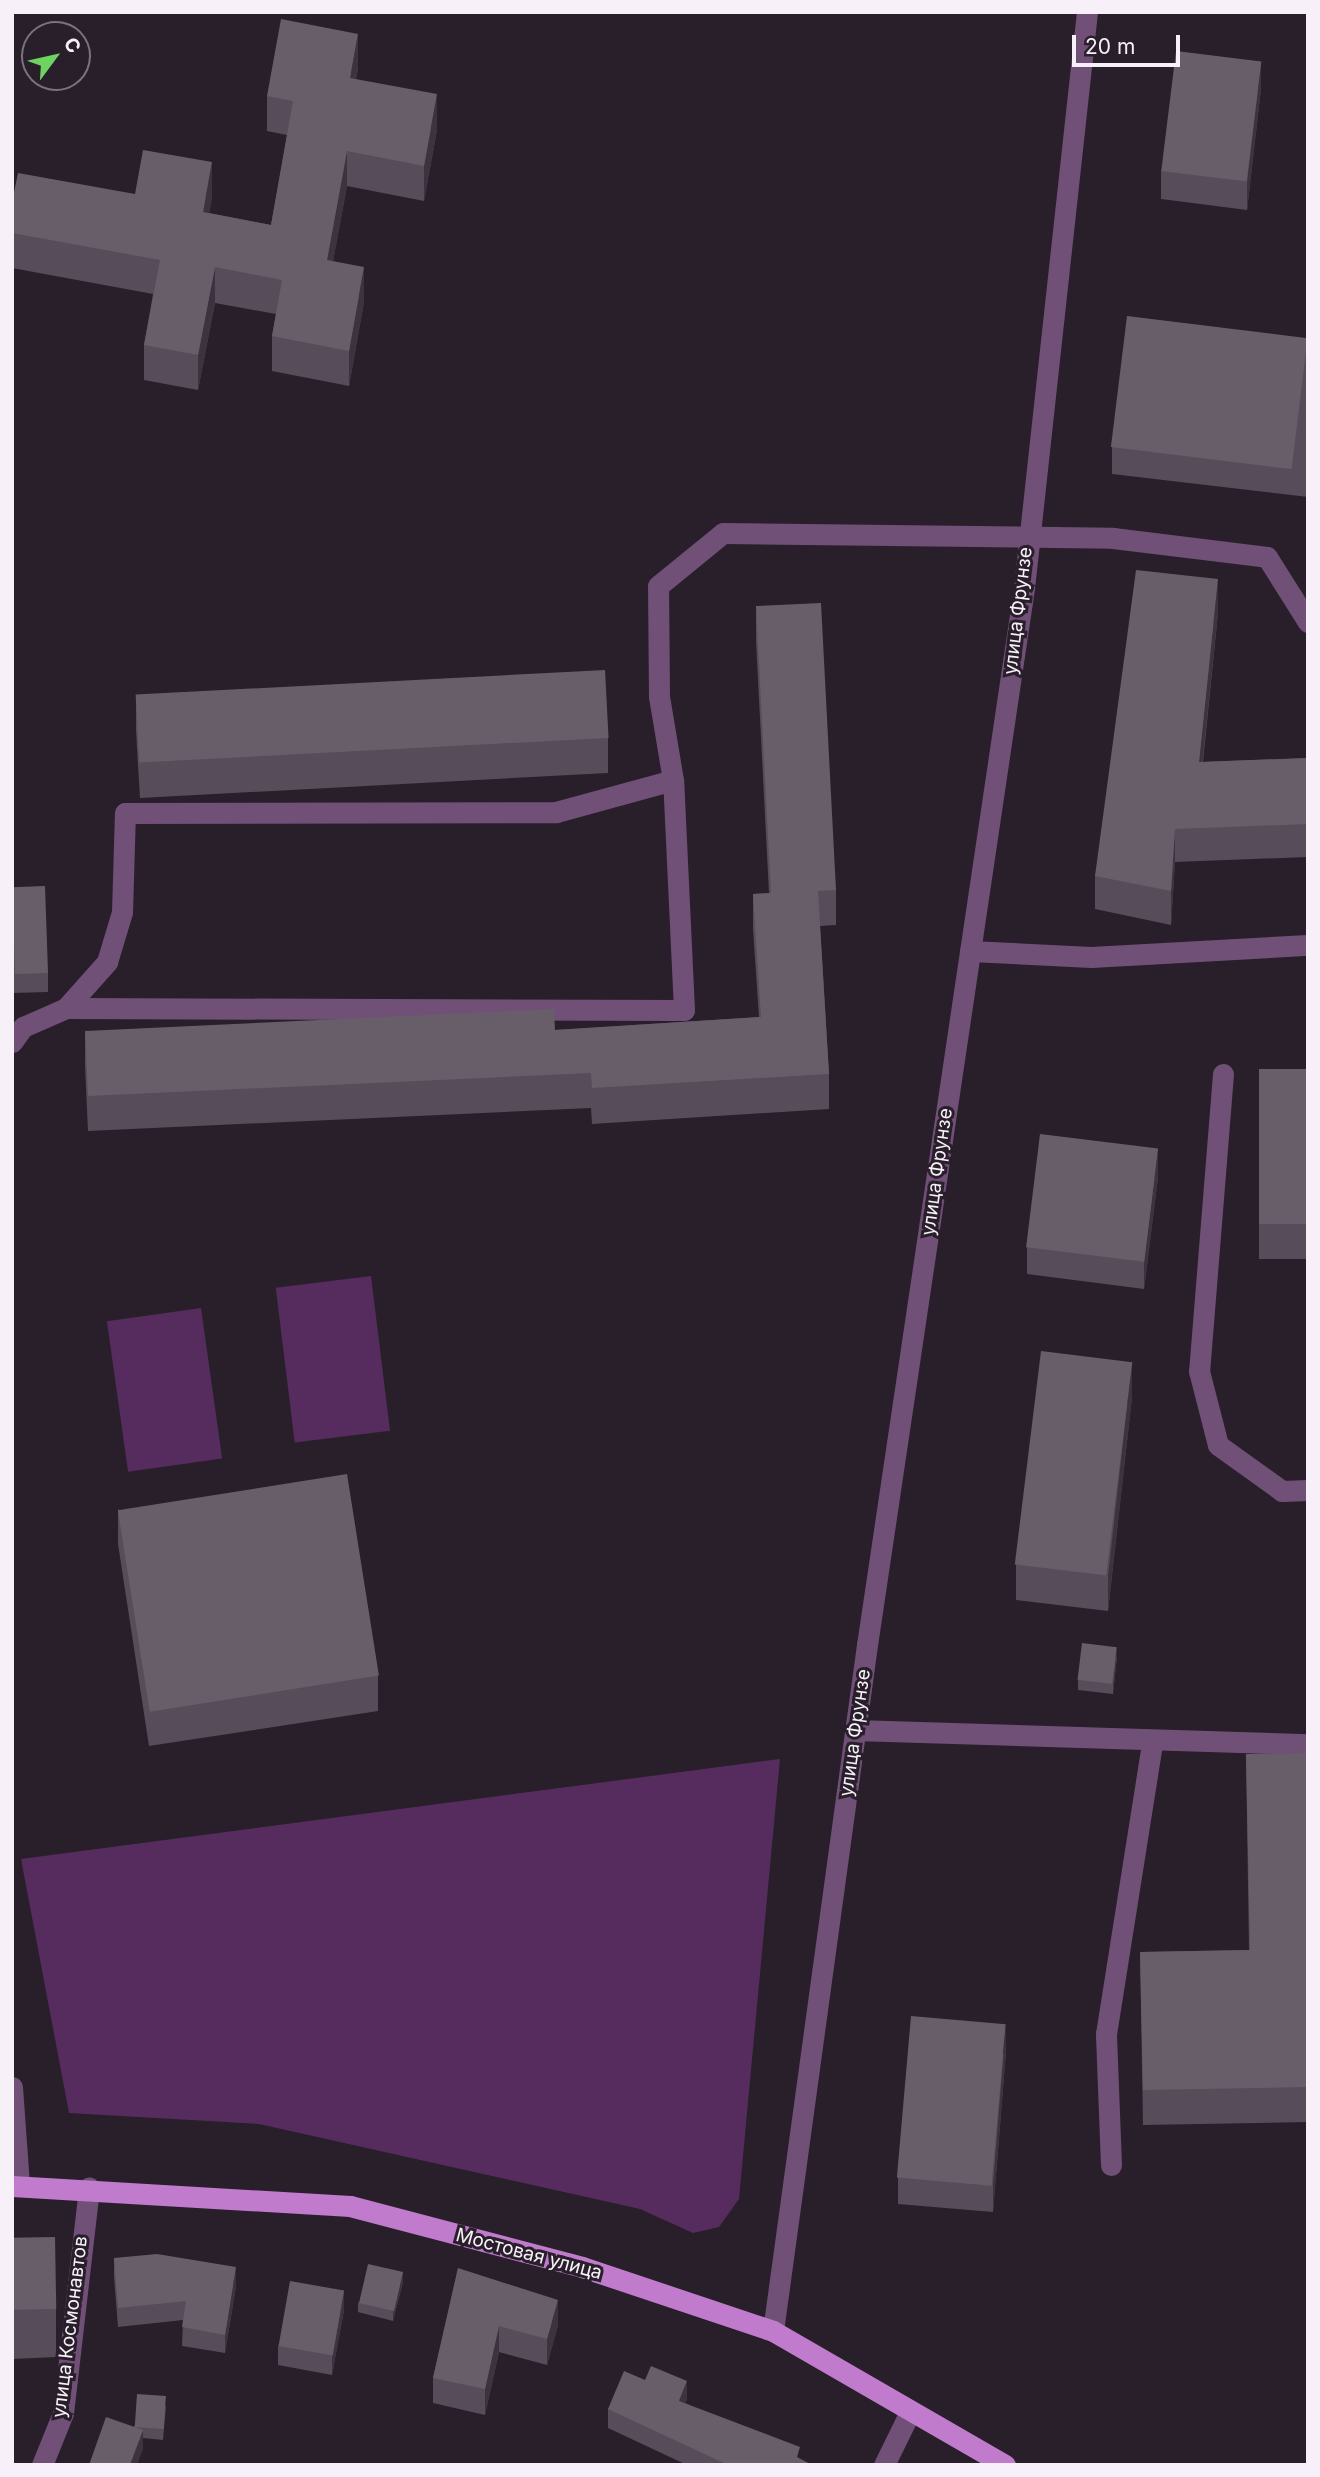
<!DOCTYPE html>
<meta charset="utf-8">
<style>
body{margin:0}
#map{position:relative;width:1320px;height:2477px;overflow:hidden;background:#281f2a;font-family:Inter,sans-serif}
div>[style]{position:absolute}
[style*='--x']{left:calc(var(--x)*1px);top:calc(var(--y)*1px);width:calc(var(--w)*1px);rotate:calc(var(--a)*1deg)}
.green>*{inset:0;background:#562c5e;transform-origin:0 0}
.minor>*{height:21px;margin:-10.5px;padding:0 10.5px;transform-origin:10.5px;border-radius:10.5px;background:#715077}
.major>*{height:21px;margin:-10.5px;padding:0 10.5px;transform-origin:10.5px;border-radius:10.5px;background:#c17bcd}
.wall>*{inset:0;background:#574c59;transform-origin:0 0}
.shaded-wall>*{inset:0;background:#3d333f}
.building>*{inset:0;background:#685e6a;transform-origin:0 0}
span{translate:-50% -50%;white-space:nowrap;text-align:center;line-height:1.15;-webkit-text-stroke:6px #281f2a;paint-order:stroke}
.street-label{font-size:19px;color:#f7f0f8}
.frame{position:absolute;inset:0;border:14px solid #f7f0f8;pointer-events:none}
.north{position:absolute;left:21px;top:21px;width:70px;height:70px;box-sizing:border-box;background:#281f2a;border:2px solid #7b737c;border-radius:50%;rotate:57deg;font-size:19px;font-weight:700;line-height:28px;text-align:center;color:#f7f0f8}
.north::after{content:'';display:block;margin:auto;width:24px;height:32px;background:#6ed360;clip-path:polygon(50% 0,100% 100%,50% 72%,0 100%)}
.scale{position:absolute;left:1072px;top:35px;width:108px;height:32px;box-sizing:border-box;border:4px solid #f7f0f8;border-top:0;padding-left:9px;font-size:21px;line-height:24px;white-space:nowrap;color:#f7f0f8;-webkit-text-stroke:5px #281f2a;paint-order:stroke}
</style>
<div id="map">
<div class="green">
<div style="left:371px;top:1276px;width:156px;height:96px;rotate:83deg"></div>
<div style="left:201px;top:1308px;width:152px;height:95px;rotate:82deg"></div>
<div style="clip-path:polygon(780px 1759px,739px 2199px,719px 2227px,693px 2233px,640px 2209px,259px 2124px,69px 2113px,21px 1859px)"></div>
</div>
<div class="minor">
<div style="--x:970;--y:951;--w:121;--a:2.8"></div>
<div style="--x:1091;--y:957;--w:217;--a:-3.2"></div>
<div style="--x:66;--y:1008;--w:618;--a:0.19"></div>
<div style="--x:684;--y:1010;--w:230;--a:-92.7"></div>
<div style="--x:12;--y:1042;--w:19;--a:-54"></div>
<div style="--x:23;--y:1027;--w:47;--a:-23.8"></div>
<div style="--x:66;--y:1008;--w:62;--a:-48.3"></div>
<div style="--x:107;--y:962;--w:52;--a:-73.3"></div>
<div style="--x:122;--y:912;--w:99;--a:-88.3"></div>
<div style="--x:125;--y:813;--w:431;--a:-0.1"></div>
<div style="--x:556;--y:812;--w:121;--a:-15.3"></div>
<div style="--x:673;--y:780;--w:85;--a:-99.5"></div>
<div style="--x:659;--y:696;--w:110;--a:-90.5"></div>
<div style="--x:658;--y:586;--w:84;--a:-39.2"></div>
<div style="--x:723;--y:533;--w:390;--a:0.7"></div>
<div style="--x:1113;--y:538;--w:155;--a:7"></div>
<div style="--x:1267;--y:557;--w:77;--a:57.8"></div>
<div style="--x:1223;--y:1074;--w:298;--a:94.6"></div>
<div style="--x:1199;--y:1371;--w:76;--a:75.6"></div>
<div style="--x:1218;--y:1445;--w:79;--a:35.7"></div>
<div style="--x:1282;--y:1491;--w:26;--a:-2"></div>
<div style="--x:855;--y:1730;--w:453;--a:1.8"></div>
<div style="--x:12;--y:2087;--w:98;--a:85.9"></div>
<div style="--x:1111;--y:2165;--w:131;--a:-92.2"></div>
<div style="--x:1106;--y:2034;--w:296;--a:-81"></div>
<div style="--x:773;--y:2331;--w:692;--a:-82.2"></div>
<div style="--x:867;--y:1645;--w:1069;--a:-81.55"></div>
<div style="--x:1024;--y:588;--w:579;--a:-83.76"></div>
<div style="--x:42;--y:2465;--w:56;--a:-68"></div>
<div style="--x:63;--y:2413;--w:227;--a:-83.4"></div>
<div style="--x:884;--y:2465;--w:57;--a:-63.9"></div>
</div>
<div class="major">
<div style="--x:12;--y:2186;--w:339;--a:3.4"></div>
<div style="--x:350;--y:2206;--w:240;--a:14.7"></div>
<div style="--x:582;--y:2267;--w:201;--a:18.5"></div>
<div style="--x:773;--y:2331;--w:268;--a:30"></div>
</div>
<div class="wall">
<div style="clip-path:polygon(358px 69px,356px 79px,437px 130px,424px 201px,347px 186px,333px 261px,364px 302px,349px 386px,272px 371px,272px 336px,276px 314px,215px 303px,198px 390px,144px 380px,144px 345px,153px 294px,12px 268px,12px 202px,135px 194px,212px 198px,209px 213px,271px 225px,287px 135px,267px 131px,267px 96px)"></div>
<div style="clip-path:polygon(1261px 89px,1247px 210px,1161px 199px,1161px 171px)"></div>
<div style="clip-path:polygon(1308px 338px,1308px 497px,1112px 474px,1112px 447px)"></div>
<div style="clip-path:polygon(756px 606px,836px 890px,836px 925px,820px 926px,829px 1074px,829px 1109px,592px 1124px,591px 1108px,88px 1131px,85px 1066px,85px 1031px,555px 1030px,759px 1017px,753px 929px,753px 894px,769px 893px,756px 641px)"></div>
<div style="clip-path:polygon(1218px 613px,1203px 762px,1308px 758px,1308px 857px,1175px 862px,1171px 925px,1095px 909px,1095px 876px)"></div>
<div style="clip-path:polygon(136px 696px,608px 738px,608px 773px,140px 798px,136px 731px)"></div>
<div style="clip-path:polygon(12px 887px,48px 973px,48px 992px,12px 993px)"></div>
<div style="left:1308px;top:1069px;width:190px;height:49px;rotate:90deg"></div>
<div style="clip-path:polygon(1158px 1177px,1144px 1289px,1027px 1274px,1027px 1247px)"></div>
<div style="clip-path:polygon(1132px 1397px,1108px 1611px,1016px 1600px,1016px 1565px)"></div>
<div style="clip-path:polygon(118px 1509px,378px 1676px,378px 1711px,149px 1746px,118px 1544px)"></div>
<div style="clip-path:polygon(1117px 1656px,1113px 1694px,1078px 1690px,1078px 1680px)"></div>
<div style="clip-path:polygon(1308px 1753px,1308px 2122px,1143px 2125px,1140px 1952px,1249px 1950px,1246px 1754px)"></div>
<div style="clip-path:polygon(1006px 2051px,993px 2212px,898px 2204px,898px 2177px)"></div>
<div style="clip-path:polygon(12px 2238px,56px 2309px,56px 2357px,12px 2359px)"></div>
<div style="clip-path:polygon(114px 2258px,236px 2286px,225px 2353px,182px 2346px,183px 2320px,118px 2327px,114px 2277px)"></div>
<div style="clip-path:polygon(458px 2268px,558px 2325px,547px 2365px,499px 2352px,485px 2415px,433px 2403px,433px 2378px)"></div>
<div style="clip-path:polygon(403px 2282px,393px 2321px,358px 2312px,358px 2303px)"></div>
<div style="clip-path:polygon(344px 2310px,332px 2375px,278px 2365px,278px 2346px)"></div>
<div style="clip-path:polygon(687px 2399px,685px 2403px,812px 2465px,687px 2465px,608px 2428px,608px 2409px)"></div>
<div style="clip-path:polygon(166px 2406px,163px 2440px,143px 2438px,143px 2449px,133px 2427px)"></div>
</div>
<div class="shaded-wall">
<div style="clip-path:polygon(358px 34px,358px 69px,350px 113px,350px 78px)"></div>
<div style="clip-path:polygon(1261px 62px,1261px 89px,1247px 210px,1247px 183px)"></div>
<div style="clip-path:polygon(437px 94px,437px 130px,424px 201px,424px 166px)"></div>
<div style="clip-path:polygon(347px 151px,347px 186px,327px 295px,327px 260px)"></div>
<div style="clip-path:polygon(212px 162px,212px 198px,203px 247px,203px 212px)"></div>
<div style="clip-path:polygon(215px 267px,215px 303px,198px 390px,198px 355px)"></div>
<div style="clip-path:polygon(364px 267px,364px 302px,349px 386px,349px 351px)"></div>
<div style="clip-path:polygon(1218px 579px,1218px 613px,1199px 795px,1199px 762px)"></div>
<div style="clip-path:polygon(1175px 829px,1175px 862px,1171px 925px,1171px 891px)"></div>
<div style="clip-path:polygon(1158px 1149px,1158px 1177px,1144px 1289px,1144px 1262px)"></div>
<div style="clip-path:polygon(1132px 1362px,1132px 1397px,1108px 1611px,1108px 1576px)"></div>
<div style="clip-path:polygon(1117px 1647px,1117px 1656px,1113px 1694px,1113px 1684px)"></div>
<div style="clip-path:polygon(1006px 2024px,1006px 2051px,993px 2212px,993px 2184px)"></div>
<div style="clip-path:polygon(236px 2267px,236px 2286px,225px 2353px,225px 2335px)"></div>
<div style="clip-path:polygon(403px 2272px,403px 2282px,393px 2321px,393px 2312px)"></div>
<div style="clip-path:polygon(344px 2291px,344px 2310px,332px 2375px,332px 2357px)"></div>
<div style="clip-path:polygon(558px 2300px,558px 2325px,547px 2365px,547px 2339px)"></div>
<div style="clip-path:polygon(499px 2326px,499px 2352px,485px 2415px,485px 2389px)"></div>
<div style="clip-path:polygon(687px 2381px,687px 2399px,679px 2419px,679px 2401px)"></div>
<div style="clip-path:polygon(143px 2430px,143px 2449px,137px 2465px,130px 2465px)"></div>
</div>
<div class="building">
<div style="clip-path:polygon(281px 19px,358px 34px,350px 78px,437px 94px,424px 166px,347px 151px,327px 260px,364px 267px,349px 351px,272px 336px,282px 280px,215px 267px,198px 355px,144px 345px,160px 260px,12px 233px,12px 202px,18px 173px,135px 194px,143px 150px,212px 162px,203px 212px,271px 225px,293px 101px,267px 96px)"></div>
<div style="left:1176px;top:51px;width:86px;height:121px;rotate:7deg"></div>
<div style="left:1127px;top:316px;width:182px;height:132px;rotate:7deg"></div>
<div style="clip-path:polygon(1136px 570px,1218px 579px,1199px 762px,1308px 758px,1308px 824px,1175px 829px,1171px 891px,1095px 876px)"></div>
<div style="clip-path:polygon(821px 603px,836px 890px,818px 891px,829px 1074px,592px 1088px,591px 1073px,88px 1096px,85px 1031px,554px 1009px,555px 1030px,761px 1017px,753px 894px,771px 893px,756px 606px)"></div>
<div style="left:605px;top:670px;width:68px;height:470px;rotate:87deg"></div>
<div style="left:45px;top:886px;width:87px;height:33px;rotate:88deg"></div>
<div style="left:1308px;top:1069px;width:155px;height:49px;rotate:90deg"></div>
<div style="left:1040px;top:1134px;width:119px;height:114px;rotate:7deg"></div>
<div style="left:1041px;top:1351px;width:92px;height:215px;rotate:7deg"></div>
<div style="left:347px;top:1474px;width:204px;height:232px;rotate:81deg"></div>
<div style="left:1082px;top:1643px;width:35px;height:37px;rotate:7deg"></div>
<div style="clip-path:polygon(1308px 1753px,1308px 2087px,1143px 2090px,1140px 1952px,1250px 1950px,1246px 1754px)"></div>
<div style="left:911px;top:2016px;width:95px;height:162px;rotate:5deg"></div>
<div style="left:55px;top:2237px;width:72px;height:43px;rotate:89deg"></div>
<div style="clip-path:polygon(157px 2254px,236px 2267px,225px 2335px,182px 2327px,186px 2301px,118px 2308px,114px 2258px)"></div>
<div style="left:368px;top:2264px;width:36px;height:40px;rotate:13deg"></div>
<div style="clip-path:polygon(458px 2268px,558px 2300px,547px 2339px,499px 2326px,485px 2389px,433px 2378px)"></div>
<div style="left:290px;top:2281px;width:55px;height:66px;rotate:10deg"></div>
<div style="clip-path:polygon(651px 2366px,687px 2381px,679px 2401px,800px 2447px,797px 2457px,812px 2465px,728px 2465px,608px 2409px,624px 2371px,645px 2380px)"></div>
<div style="left:137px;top:2394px;width:29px;height:33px;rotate:4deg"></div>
<div style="clip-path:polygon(106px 2417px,143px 2430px,130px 2465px,89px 2465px)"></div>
</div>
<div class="street-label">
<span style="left:1018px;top:611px;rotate:-83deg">улица Фрунзе</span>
<span style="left:937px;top:1172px;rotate:-82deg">улица Фрунзе</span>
<span style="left:855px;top:1733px;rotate:-82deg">улица Фрунзе</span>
<span style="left:529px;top:2254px;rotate:15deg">Мостовая улица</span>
<span style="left:70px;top:2327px;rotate:-83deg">улица Космонавтов</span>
</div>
<div class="frame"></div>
<div class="north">С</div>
<div class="scale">20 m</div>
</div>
